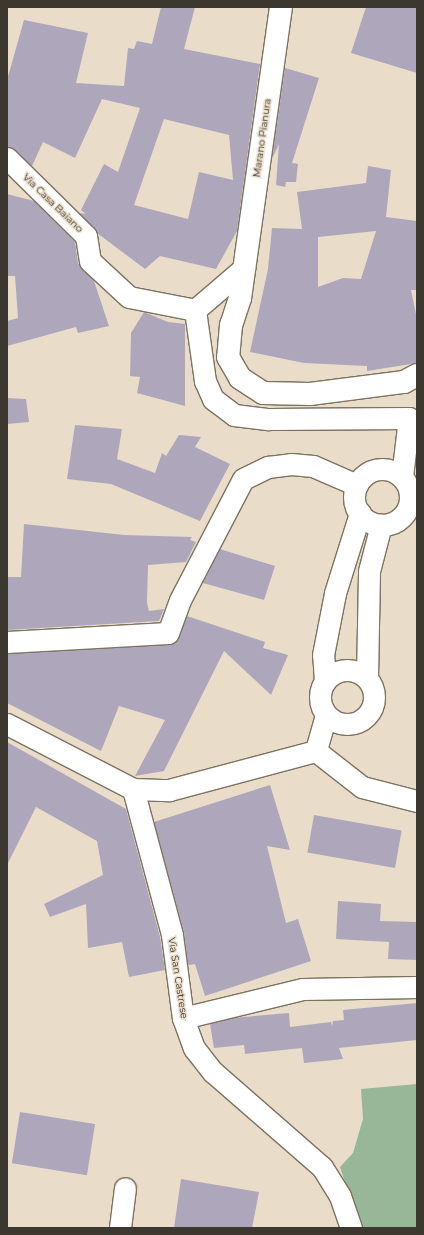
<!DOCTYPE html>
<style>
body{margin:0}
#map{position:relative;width:424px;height:1235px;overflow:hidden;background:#e9ddc9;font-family:Montserrat,sans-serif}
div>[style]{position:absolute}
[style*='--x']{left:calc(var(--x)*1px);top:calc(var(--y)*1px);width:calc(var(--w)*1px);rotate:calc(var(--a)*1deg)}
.green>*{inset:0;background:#98b798}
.building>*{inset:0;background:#aea7bb;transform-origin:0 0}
.roads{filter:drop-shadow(1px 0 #7d7260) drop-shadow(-1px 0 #7d7260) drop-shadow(0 1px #7d7260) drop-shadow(0 -1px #7d7260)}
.minor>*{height:21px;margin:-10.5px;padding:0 10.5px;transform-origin:10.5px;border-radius:10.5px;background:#fff}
.minor>.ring{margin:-10.5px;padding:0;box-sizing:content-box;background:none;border:21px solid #fff;border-radius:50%}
.tertiary>*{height:22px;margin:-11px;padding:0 11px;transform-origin:11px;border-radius:11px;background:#fff}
span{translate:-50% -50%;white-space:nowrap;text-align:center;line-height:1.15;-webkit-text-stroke:3px #e9ddc9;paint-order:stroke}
.street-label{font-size:10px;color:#3c372f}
.frame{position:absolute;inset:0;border:8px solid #3c372f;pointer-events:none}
</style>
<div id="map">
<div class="green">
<div style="clip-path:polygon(417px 1084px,417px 1228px,360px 1228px,340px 1167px,353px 1153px,363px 1119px,361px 1089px)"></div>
</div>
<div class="building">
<div style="clip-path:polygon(evenodd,161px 7px,195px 7px,184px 49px,260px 64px,237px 231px,216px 269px,160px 256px,145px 269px,97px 233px,80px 213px,86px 214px,81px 210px,104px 164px,118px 172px,140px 108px,102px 99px,75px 158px,43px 142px,32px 166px,7px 146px,7px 80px,24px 20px,88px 33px,76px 83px,124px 86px,128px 48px,134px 49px,137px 41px,152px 44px,161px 7px,164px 119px,229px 135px,233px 180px,199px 172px,188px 219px,134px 205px,164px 119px)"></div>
<div style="clip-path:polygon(366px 7px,417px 7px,417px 73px,351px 53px)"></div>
<div style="clip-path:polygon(285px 68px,319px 78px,292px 163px,298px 164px,296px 182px,286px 182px,285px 187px,276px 185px,279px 144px,272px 159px)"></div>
<div style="clip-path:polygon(evenodd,368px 166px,391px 170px,386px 217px,417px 221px,417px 290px,411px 290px,417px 319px,417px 363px,367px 371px,367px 366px,304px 363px,250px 352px,268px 269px,272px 228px,302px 229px,297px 192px,366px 183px,368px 166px,376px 231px,361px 279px,343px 278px,318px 287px,318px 237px,376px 231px)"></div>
<div style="clip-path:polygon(7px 194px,34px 201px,75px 242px,78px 263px,94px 281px,109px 326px,78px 333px,76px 327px,7px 346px,7px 321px,18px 318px,15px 276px,7px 276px)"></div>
<div style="clip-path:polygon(144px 312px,168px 322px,185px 324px,185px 406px,137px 393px,140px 377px,130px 376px,131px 333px)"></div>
<div style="clip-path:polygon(7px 398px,26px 399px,29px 422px,7px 424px)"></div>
<div style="clip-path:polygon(75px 425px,122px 429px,117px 459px,155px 473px,162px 453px,166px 456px,179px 435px,201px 437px,195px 447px,230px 464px,200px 521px,111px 484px,67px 479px)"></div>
<div style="clip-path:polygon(24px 524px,124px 535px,192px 537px,190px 540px,196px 542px,186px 562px,148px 565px,147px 603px,149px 611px,164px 609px,159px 621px,7px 630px,7px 577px,21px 577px)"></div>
<div style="clip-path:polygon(220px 549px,275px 566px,264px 600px,203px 583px)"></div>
<div style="clip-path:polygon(187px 616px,265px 642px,263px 648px,288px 655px,271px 695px,224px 651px,164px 771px,135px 776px,165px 720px,119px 706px,101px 751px,7px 703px,7px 654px,169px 645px,179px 637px)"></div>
<div style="clip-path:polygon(7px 742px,126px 809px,160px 937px,165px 970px,129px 977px,122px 942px,88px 948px,86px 904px,50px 917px,44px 904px,103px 875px,97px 841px,36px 807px,7px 865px)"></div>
<div style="clip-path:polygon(270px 785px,290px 850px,267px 846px,286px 923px,298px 919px,311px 961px,205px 996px,195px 964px,188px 965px,184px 932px,154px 822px)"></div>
<div style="left:314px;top:815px;width:89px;height:38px;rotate:10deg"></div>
<div style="clip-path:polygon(338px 901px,381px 904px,380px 921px,417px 922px,417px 960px,388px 959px,389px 942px,336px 939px)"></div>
<div style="clip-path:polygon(417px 1003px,417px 1040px,339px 1048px,343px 1059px,304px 1063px,302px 1048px,245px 1054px,244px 1045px,214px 1048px,210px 1024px,232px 1018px,289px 1013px,290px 1027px,331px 1022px,332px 1026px,333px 1021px,344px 1020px,343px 1010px)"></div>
<div style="left:20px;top:1112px;width:76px;height:52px;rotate:9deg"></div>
<div style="clip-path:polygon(181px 1179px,259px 1192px,252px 1228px,174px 1228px)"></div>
</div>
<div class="roads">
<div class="minor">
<div style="--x:7;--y:158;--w:111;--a:44.6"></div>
<div style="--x:86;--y:236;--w:25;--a:81"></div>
<div style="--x:90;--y:261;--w:53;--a:42.7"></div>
<div style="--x:129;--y:297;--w:67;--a:11.1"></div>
<div style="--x:195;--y:310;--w:65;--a:-40.6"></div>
<div style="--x:195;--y:310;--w:72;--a:82"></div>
<div style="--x:205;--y:381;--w:20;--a:66"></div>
<div style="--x:213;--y:399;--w:26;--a:37"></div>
<div style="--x:234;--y:415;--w:35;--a:7"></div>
<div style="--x:269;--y:419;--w:140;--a:-0.4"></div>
<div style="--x:409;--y:418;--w:59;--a:96.8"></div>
<div class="ring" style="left:354px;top:469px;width:35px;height:35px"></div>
<div style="--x:7;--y:642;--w:161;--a:-3.2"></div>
<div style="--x:168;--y:633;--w:35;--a:-70"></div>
<div style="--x:180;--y:600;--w:136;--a:-62.5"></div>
<div style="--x:243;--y:479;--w:28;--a:-26"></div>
<div style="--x:268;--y:467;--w:23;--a:-7"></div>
<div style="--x:291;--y:464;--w:22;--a:5"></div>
<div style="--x:313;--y:466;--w:48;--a:23.4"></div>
<div class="ring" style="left:320px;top:670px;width:33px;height:33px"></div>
<div style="--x:367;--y:678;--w:107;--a:-88.9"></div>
<div style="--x:369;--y:571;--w:48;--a:-75.4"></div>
<div style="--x:325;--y:681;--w:26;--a:-94"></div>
<div style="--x:323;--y:655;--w:63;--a:-79"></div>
<div style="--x:335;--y:593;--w:84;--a:-72.6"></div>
<div style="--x:326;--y:715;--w:37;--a:106"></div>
<div style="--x:316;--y:751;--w:58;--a:38"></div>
<div style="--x:362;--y:787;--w:57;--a:14.3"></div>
<div style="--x:7;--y:724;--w:142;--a:27.3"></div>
<div style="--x:133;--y:789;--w:36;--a:2"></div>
<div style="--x:169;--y:790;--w:152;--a:-14.9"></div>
<div style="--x:133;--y:789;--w:151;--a:75"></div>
<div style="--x:172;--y:935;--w:84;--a:82.5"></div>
<div style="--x:183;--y:1018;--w:32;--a:70"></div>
<div style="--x:194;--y:1048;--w:31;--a:52"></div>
<div style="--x:213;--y:1072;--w:145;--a:41.1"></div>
<div style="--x:322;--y:1167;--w:34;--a:58"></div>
<div style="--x:340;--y:1196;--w:34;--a:71"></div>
<div style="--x:183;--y:1018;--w:123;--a:-13.6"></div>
<div style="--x:303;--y:989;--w:114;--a:-1"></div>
<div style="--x:120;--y:1228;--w:40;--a:-82.9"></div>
</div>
<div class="tertiary">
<div style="--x:281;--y:7;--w:294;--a:98"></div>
<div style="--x:240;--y:298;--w:28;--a:108"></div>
<div style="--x:231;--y:325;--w:32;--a:95"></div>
<div style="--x:228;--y:357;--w:24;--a:60"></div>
<div style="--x:240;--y:378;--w:27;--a:33"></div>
<div style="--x:263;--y:393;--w:47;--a:1.2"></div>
<div style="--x:310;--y:394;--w:95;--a:-7.3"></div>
<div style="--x:404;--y:382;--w:15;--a:-28"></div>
</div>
</div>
<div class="street-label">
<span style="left:262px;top:138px;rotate:-82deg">Marano Pianura</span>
<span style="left:53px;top:203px;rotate:44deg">Via Casa Baiano</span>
<span style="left:178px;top:978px;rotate:81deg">Via San Castrese</span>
</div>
<div class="frame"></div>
</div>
